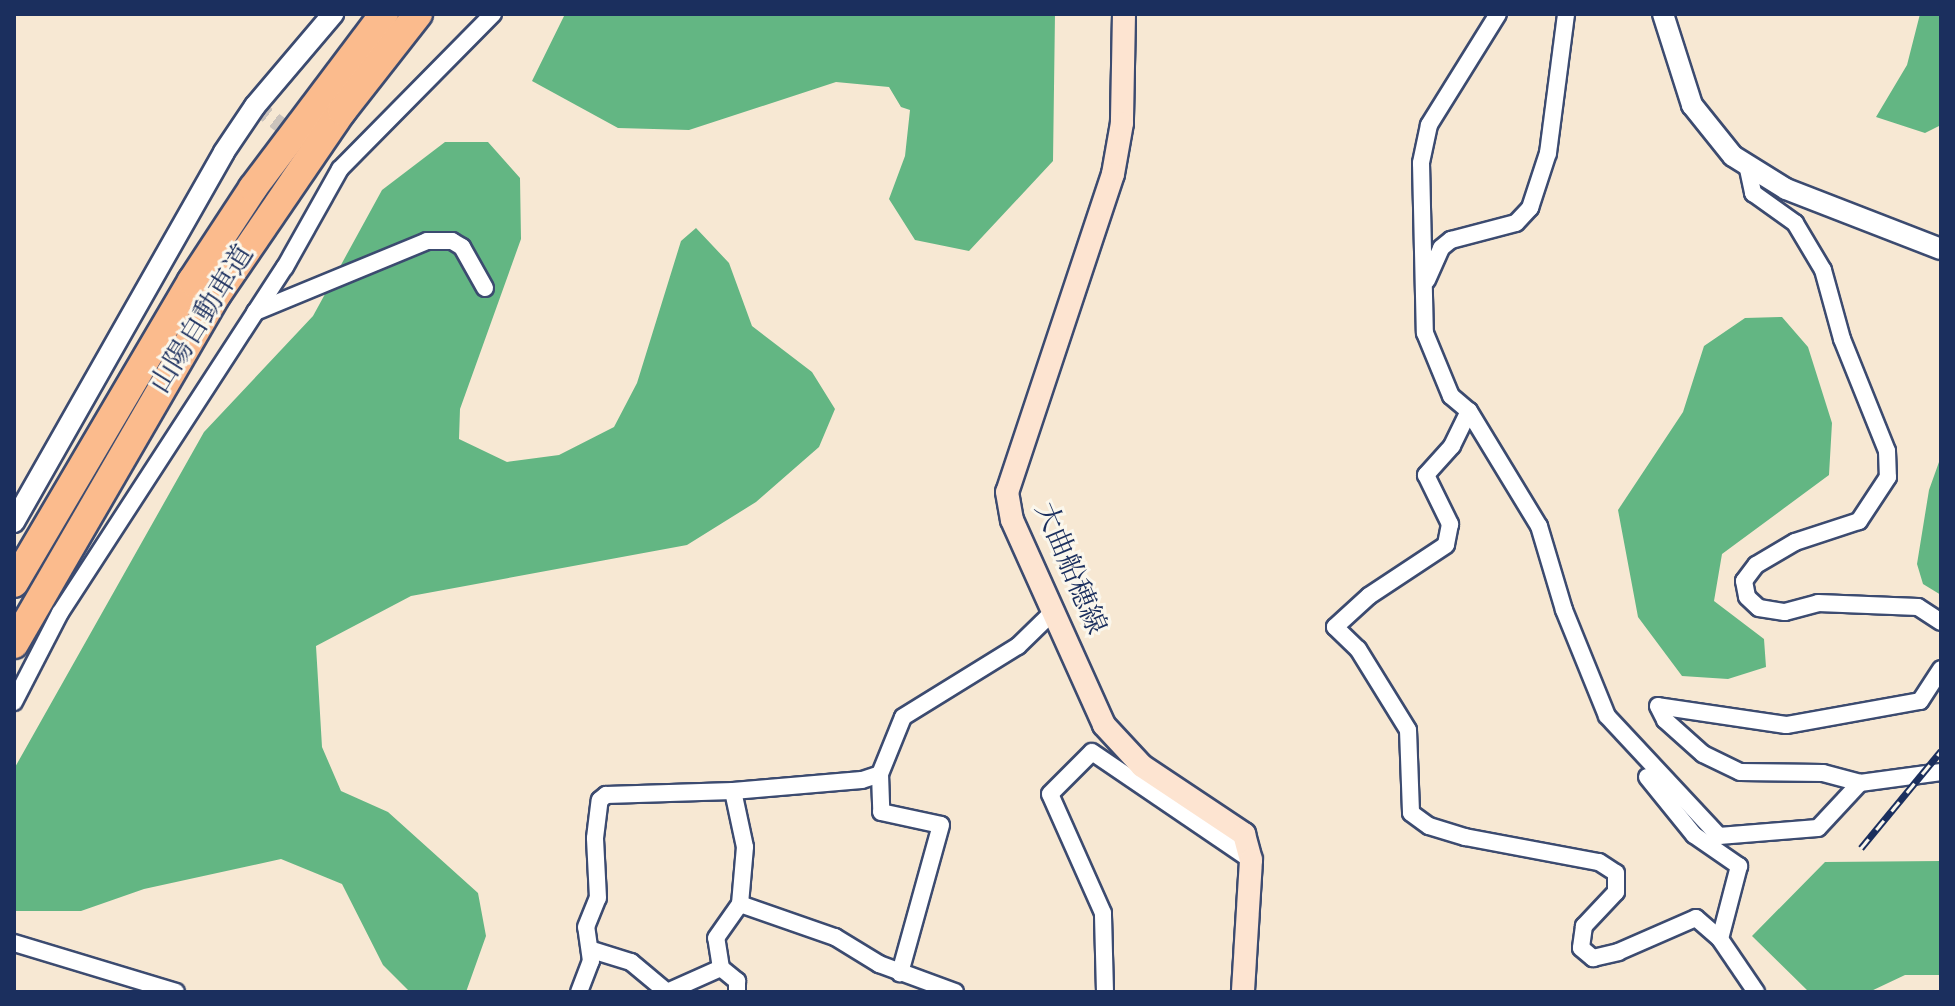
<!DOCTYPE html>
<meta charset="utf-8">
<style>
body{margin:0}
#map{position:relative;width:1955px;height:1006px;overflow:hidden;background:#f7e8d3;font-family:"Sorts Mill Goudy","Noto Serif JP",serif}
div>[style]{position:absolute}
[style*='--x']{left:calc(var(--x)*1px);top:calc(var(--y)*1px);width:calc(var(--w)*1px);rotate:calc(var(--a)*1deg)}
.forest>*{inset:0;background:#63b683}
.minor-tunnel>*{height:16px;margin-top:-8px;transform-origin:0;background:repeating-linear-gradient(90deg,#cbc3bc 0 16px,transparent 0 24px)}
.roads{filter:drop-shadow(2px 0 #3c4b70) drop-shadow(-2px 0 #3c4b70) drop-shadow(0 2px #3c4b70) drop-shadow(0 -2px #3c4b70)}
.minor>*{height:16px;margin:-8px;padding:0 8px;transform-origin:8px;border-radius:8px;background:#fff}
.tertiary>*{height:20px;margin:-10px;padding:0 10px;transform-origin:10px;border-radius:10px;background:#fff}
.secondary>*{height:22px;margin:-11px;padding:0 11px;transform-origin:11px;border-radius:11px;background:#fde4d1}
.motorway>*{height:28px;margin:-14px;padding:0 14px;transform-origin:14px;border-radius:14px;background:#fbbb8d}
.rail>*{height:7px;margin-top:-3.5px;transform-origin:0;background:repeating-linear-gradient(90deg,#fbf7ec 0 12px,#1b2f5e 0 24px);box-sizing:border-box;border-block:2px solid #1b2f5e}
span{translate:-50% -50%;white-space:nowrap;text-align:center;line-height:1.15;-webkit-text-stroke:6px #fbf7ec;paint-order:stroke}
.street-label{font-size:28px;color:#1b2f5e}
.frame{position:absolute;inset:0;border:16px solid #1b2f5e;pointer-events:none}
</style>
<div id="map">
<div class="forest">
<div style="clip-path:polygon(565px 14px,1055px 14px,1053px 161px,969px 251px,915px 240px,889px 199px,905px 156px,910px 110px,901px 107px,889px 87px,836px 82px,689px 130px,618px 128px,532px 81px)"></div>
<div style="clip-path:polygon(1920px 14px,1941px 14px,1941px 125px,1925px 133px,1876px 117px,1907px 65px)"></div>
<div style="clip-path:polygon(445px 142px,488px 142px,520px 178px,521px 239px,460px 409px,459px 439px,507px 462px,559px 455px,614px 427px,637px 383px,681px 241px,696px 228px,729px 263px,752px 326px,812px 372px,835px 409px,819px 447px,756px 502px,687px 545px,411px 596px,316px 646px,322px 747px,341px 791px,388px 812px,478px 893px,486px 936px,466px 992px,410px 992px,383px 965px,342px 884px,281px 859px,144px 889px,81px 911px,14px 911px,14px 769px,204px 432px,313px 316px,382px 190px)"></div>
<div style="clip-path:polygon(1782px 317px,1808px 347px,1832px 423px,1829px 475px,1722px 554px,1714px 601px,1764px 639px,1766px 667px,1728px 679px,1682px 676px,1638px 617px,1618px 510px,1683px 412px,1704px 346px,1745px 318px)"></div>
<div style="clip-path:polygon(1941px 417px,1941px 595px,1923px 584px,1917px 564px,1929px 490px,1939px 462px)"></div>
<div style="clip-path:polygon(1941px 861px,1941px 975px,1905px 975px,1869px 992px,1809px 992px,1752px 936px,1825px 862px)"></div>
</div>
<div class="minor-tunnel">
<div style="--x:255;--y:106;--w:106;--a:36.5"></div>
</div>
<div class="roads">
<div class="minor">
<div style="--x:1498;--y:14;--w:131;--a:121.9"></div>
<div style="--x:1429;--y:125;--w:39;--a:102"></div>
<div style="--x:1421;--y:163;--w:170;--a:88.7"></div>
<div style="--x:1425;--y:333;--w:68;--a:67.6"></div>
<div style="--x:1451;--y:396;--w:23;--a:40"></div>
<div style="--x:1469;--y:411;--w:135;--a:58.7"></div>
<div style="--x:1539;--y:526;--w:88;--a:73.4"></div>
<div style="--x:1564;--y:610;--w:114;--a:67.9"></div>
<div style="--x:1607;--y:716;--w:164;--a:47"></div>
<div style="--x:1719;--y:836;--w:99;--a:-4.6"></div>
<div style="--x:1818;--y:828;--w:62;--a:-47"></div>
<div style="--x:1748;--y:169;--w:25;--a:78"></div>
<div style="--x:1753;--y:193;--w:52;--a:35.5"></div>
<div style="--x:1795;--y:223;--w:55;--a:59.2"></div>
<div style="--x:1823;--y:270;--w:72;--a:74.6"></div>
<div style="--x:1842;--y:339;--w:121;--a:68.1"></div>
<div style="--x:1887;--y:451;--w:26;--a:88"></div>
<div style="--x:1888;--y:477;--w:53;--a:123.4"></div>
<div style="--x:1859;--y:521;--w:67;--a:161.8"></div>
<div style="--x:1795;--y:542;--w:45;--a:149.5"></div>
<div style="--x:1756;--y:565;--w:20;--a:127"></div>
<div style="--x:1744;--y:581;--w:16;--a:79"></div>
<div style="--x:1747;--y:597;--w:16;--a:43"></div>
<div style="--x:1759;--y:608;--w:26;--a:9"></div>
<div style="--x:1785;--y:612;--w:34;--a:-15"></div>
<div style="--x:1818;--y:603;--w:100;--a:2.3"></div>
<div style="--x:1918;--y:607;--w:27;--a:33"></div>
<div style="--x:1427;--y:280;--w:35;--a:-66"></div>
<div style="--x:1441;--y:248;--w:13;--a:-39"></div>
<div style="--x:1451;--y:240;--w:67;--a:-14.7"></div>
<div style="--x:1516;--y:223;--w:21;--a:-47"></div>
<div style="--x:1530;--y:208;--w:58;--a:-71.9"></div>
<div style="--x:1548;--y:153;--w:140;--a:-82.6"></div>
<div style="--x:255;--y:312;--w:186;--a:-22.4"></div>
<div style="--x:427;--y:241;--w:25;--a:0"></div>
<div style="--x:452;--y:241;--w:12;--a:31"></div>
<div style="--x:462;--y:247;--w:47;--a:60.7"></div>
<div style="--x:1469;--y:411;--w:39;--a:116"></div>
<div style="--x:1452;--y:446;--w:39;--a:132"></div>
<div style="--x:1426;--y:475;--w:55;--a:63.9"></div>
<div style="--x:1450;--y:524;--w:21;--a:101"></div>
<div style="--x:1446;--y:545;--w:92;--a:146.5"></div>
<div style="--x:1369;--y:596;--w:46;--a:137.6"></div>
<div style="--x:1335;--y:627;--w:32;--a:44"></div>
<div style="--x:1358;--y:649;--w:95;--a:58.3"></div>
<div style="--x:1408;--y:730;--w:83;--a:87.9"></div>
<div style="--x:1411;--y:813;--w:22;--a:36"></div>
<div style="--x:1429;--y:826;--w:38;--a:17"></div>
<div style="--x:1465;--y:837;--w:136;--a:10.6"></div>
<div style="--x:1599;--y:862;--w:20;--a:33"></div>
<div style="--x:1616;--y:873;--w:19;--a:90"></div>
<div style="--x:1616;--y:892;--w:47;--a:133.3"></div>
<div style="--x:1584;--y:926;--w:22;--a:98"></div>
<div style="--x:1581;--y:948;--w:16;--a:40"></div>
<div style="--x:1593;--y:958;--w:26;--a:-13"></div>
<div style="--x:1618;--y:952;--w:85;--a:-23.6"></div>
<div style="--x:1696;--y:918;--w:32;--a:41"></div>
<div style="--x:1720;--y:939;--w:64;--a:55.8"></div>
<div style="--x:1941;--y:669;--w:38;--a:123"></div>
<div style="--x:1920;--y:701;--w:136;--a:169.8"></div>
<div style="--x:1786;--y:725;--w:129;--a:-171.6"></div>
<div style="--x:1658;--y:706;--w:16;--a:63"></div>
<div style="--x:1665;--y:720;--w:51;--a:41.8"></div>
<div style="--x:1703;--y:754;--w:41;--a:25.9"></div>
<div style="--x:1740;--y:772;--w:83;--a:0.7"></div>
<div style="--x:1823;--y:773;--w:38;--a:15"></div>
<div style="--x:1860;--y:783;--w:82;--a:-7.7"></div>
<div style="--x:14;--y:702;--w:100;--a:-62.7"></div>
<div style="--x:60;--y:613;--w:413;--a:-57"></div>
<div style="--x:285;--y:267;--w:112;--a:-60.7"></div>
<div style="--x:340;--y:169;--w:218;--a:-45.4"></div>
<div style="--x:880;--y:774;--w:38;--a:88"></div>
<div style="--x:881;--y:812;--w:61;--a:12.2"></div>
<div style="--x:941;--y:825;--w:154;--a:105.5"></div>
<div style="--x:1647;--y:777;--w:75;--a:51"></div>
<div style="--x:1694;--y:835;--w:55;--a:34.6"></div>
<div style="--x:1739;--y:866;--w:75;--a:104.6"></div>
<div style="--x:740;--y:904;--w:101;--a:19.2"></div>
<div style="--x:835;--y:937;--w:52;--a:31.5"></div>
<div style="--x:879;--y:964;--w:81;--a:20.2"></div>
<div style="--x:14;--y:943;--w:169;--a:16.8"></div>
<div style="--x:592;--y:950;--w:41;--a:17.1"></div>
<div style="--x:631;--y:962;--w:47;--a:39.8"></div>
<div style="--x:721;--y:968;--w:21;--a:39"></div>
<div style="--x:737;--y:981;--w:11;--a:90"></div>
<div style="--x:579;--y:992;--w:33;--a:-69"></div>
<div style="--x:591;--y:961;--w:34;--a:-98"></div>
<div style="--x:586;--y:927;--w:31;--a:-68"></div>
<div style="--x:598;--y:898;--w:60;--a:-92.9"></div>
<div style="--x:595;--y:838;--w:38;--a:-83"></div>
<div style="--x:600;--y:800;--w:8;--a:-40"></div>
<div style="--x:606;--y:795;--w:127;--a:-1.8"></div>
<div style="--x:733;--y:791;--w:129;--a:-4.9"></div>
<div style="--x:862;--y:780;--w:19;--a:-18"></div>
<div style="--x:880;--y:774;--w:61;--a:-68"></div>
<div style="--x:903;--y:717;--w:135;--a:-31.7"></div>
<div style="--x:1018;--y:646;--w:49;--a:-44.2"></div>
<div style="--x:667;--y:992;--w:59;--a:-24"></div>
<div style="--x:721;--y:968;--w:30;--a:-99"></div>
<div style="--x:716;--y:938;--w:42;--a:-54.8"></div>
<div style="--x:740;--y:904;--w:57;--a:-85"></div>
<div style="--x:745;--y:847;--w:57;--a:-102.1"></div>
<div style="--x:1105;--y:992;--w:79;--a:-91.5"></div>
<div style="--x:1103;--y:913;--w:130;--a:-114"></div>
<div style="--x:1050;--y:794;--w:59;--a:-45"></div>
<div style="--x:1092;--y:752;--w:192;--a:34.2"></div>
</div>
<div class="tertiary">
<div style="--x:1663;--y:14;--w:96;--a:72.3"></div>
<div style="--x:1692;--y:105;--w:65;--a:51.2"></div>
<div style="--x:1733;--y:156;--w:62;--a:31.9"></div>
<div style="--x:1786;--y:189;--w:166;--a:21.2"></div>
<div style="--x:14;--y:522;--w:425;--a:-60.4"></div>
<div style="--x:224;--y:152;--w:55;--a:-56"></div>
<div style="--x:255;--y:106;--w:121;--a:-49.7"></div>
</div>
<div class="secondary">
<div style="--x:1124;--y:14;--w:109;--a:91.1"></div>
<div style="--x:1122;--y:123;--w:52;--a:100"></div>
<div style="--x:1113;--y:174;--w:335;--a:108.4"></div>
<div style="--x:1007;--y:492;--w:28;--a:80"></div>
<div style="--x:1012;--y:520;--w:225;--a:65.8"></div>
<div style="--x:1104;--y:725;--w:56;--a:47.2"></div>
<div style="--x:1142;--y:766;--w:123;--a:33.7"></div>
<div style="--x:1244;--y:834;--w:27;--a:75"></div>
<div style="--x:1251;--y:860;--w:132;--a:93.5"></div>
</div>
<div class="motorway">
<div style="--x:14;--y:583;--w:351;--a:-59.5"></div>
<div style="--x:192;--y:281;--w:111;--a:-56.7"></div>
<div style="--x:253;--y:188;--w:218;--a:-53"></div>
<div style="--x:14;--y:644;--w:405;--a:-59.9"></div>
<div style="--x:217;--y:294;--w:222;--a:-55.7"></div>
<div style="--x:342;--y:111;--w:123;--a:-51.9"></div>
</div>
</div>
<div class="rail">
<div style="--x:1861;--y:848;--w:126;--a:-50.5"></div>
</div>
<div class="street-label">
<span style="left:203px;top:320px;rotate:-58deg">山陽自動車道</span>
<span style="left:1069px;top:569px;rotate:67deg">大曲船穂線</span>
</div>
<div class="frame"></div>
</div>
